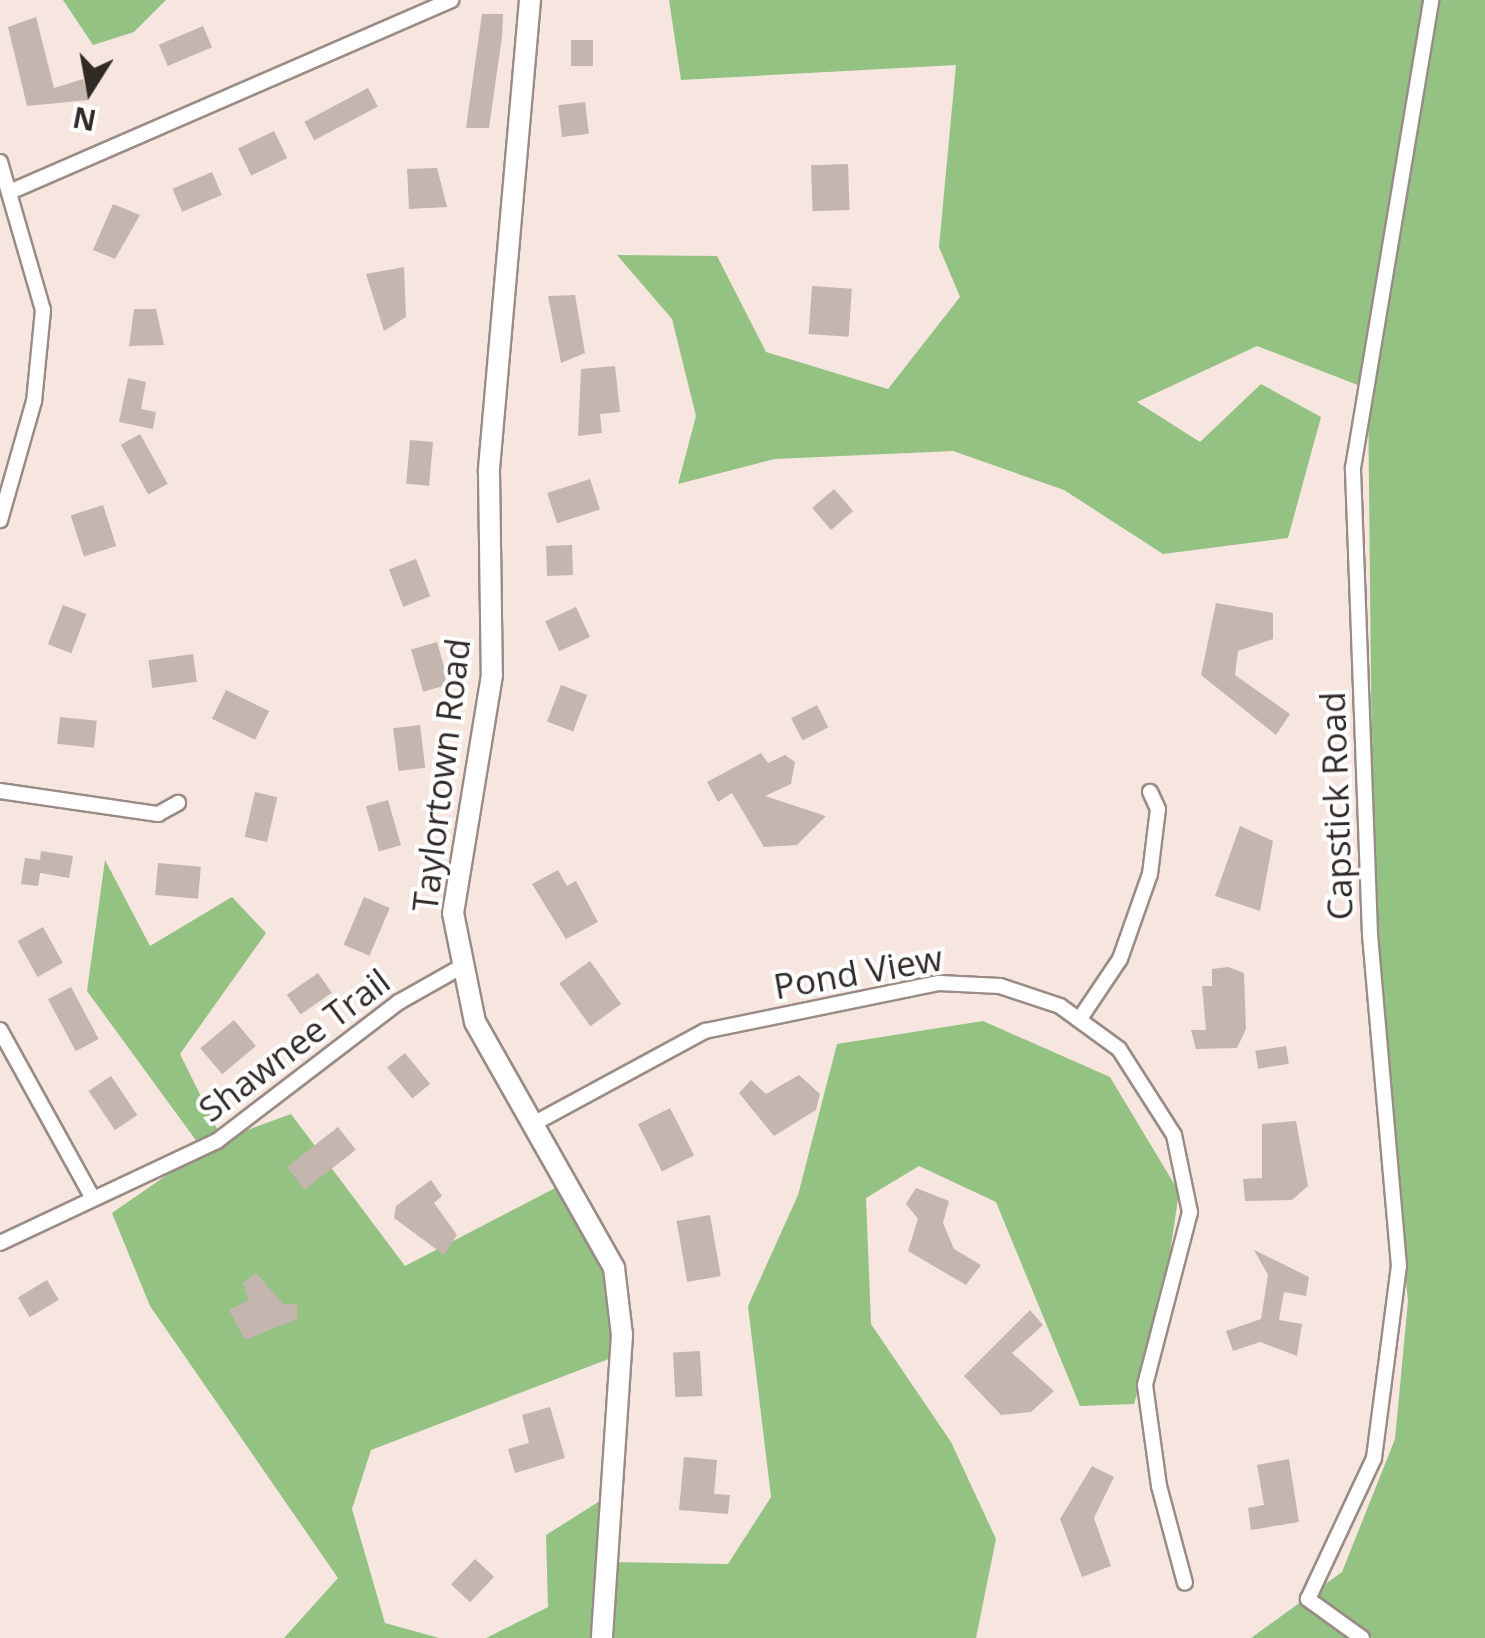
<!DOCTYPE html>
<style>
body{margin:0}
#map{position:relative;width:1485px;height:1638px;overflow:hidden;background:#f6e6df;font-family:"Open Sans",sans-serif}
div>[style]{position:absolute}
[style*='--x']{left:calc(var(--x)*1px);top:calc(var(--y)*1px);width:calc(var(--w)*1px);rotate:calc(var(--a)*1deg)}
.forest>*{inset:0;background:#93c283}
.building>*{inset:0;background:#c4b5ae;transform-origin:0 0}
.roads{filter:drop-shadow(2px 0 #9a8c85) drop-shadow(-2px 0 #9a8c85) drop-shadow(0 2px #9a8c85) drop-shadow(0 -2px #9a8c85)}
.street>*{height:14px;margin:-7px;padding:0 7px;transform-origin:7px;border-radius:7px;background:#fff}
.secondary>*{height:20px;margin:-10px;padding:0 10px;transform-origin:10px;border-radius:10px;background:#fff}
span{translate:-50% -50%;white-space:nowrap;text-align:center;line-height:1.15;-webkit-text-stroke:8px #fff;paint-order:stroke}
.street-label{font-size:35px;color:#302a27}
.north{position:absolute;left:40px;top:40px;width:100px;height:100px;-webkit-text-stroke:8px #fff;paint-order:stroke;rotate:191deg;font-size:28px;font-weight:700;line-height:40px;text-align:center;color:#302a27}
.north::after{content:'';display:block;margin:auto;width:35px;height:45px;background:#302a27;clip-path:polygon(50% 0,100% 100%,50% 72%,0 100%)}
</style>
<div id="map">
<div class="forest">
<div style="clip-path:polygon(63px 0,166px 0,134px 32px,93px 45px)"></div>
<div style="clip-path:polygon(669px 0,1485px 0,1485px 1638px,1251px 1638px,1342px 1572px,1395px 1439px,1408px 1301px,1374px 968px,1368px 389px,1257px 346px,1137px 402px,1200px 442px,1261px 384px,1321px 417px,1288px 538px,1163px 554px,1064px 490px,953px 451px,775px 459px,678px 484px,696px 416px,672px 319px,617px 255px,717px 256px,766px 352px,888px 389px,960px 297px,939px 247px,956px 65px,681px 80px)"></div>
<div style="clip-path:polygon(105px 860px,150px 946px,232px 897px,266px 933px,180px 1054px,222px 1139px,291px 1114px,405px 1266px,559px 1186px,610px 1262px,619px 1355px,371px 1450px,352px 1509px,385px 1623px,439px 1638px,284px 1638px,338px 1578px,150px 1306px,112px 1213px,203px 1150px,87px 991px)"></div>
<div style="clip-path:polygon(983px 1021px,1110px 1077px,1179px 1192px,1162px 1307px,1134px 1404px,1080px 1406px,996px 1202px,919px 1166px,866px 1198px,871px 1324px,951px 1442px,996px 1539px,976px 1638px,486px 1638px,548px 1607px,546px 1535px,611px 1494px,609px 1562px,728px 1564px,771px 1497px,748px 1306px,798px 1195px,837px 1044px)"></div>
</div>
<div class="building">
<div style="clip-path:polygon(482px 14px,503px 14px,502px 37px,489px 128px,466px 128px)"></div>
<div style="clip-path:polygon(36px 17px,54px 88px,83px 79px,89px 100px,27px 106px,8px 27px)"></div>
<div style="left:203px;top:26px;width:23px;height:48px;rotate:67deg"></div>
<div style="left:571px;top:40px;width:22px;height:26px"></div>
<div style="left:368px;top:88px;width:21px;height:72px;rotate:62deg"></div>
<div style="left:585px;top:102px;width:32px;height:27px;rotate:83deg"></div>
<div style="left:274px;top:131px;width:30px;height:40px;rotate:64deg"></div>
<div style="left:848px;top:164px;width:46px;height:37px;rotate:88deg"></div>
<div style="clip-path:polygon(437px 168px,447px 207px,409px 209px,407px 169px)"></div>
<div style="left:212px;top:172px;width:25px;height:43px;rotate:67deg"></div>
<div style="clip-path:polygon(113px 204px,140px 215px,115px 259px,93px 250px)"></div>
<div style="clip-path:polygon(404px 267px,406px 317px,384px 331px,366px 274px)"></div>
<div style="left:812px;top:286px;width:40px;height:48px;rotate:4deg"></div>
<div style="clip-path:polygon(575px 295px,585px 353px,561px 363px,548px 296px)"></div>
<div style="clip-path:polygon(134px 309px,156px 309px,164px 345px,129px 346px)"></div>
<div style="clip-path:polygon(615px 366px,620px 412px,600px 414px,602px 433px,578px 436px,581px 369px)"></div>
<div style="clip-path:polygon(128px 378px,146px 382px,141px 409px,156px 412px,153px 429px,119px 422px)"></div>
<div style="left:140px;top:434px;width:57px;height:22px;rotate:61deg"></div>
<div style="left:410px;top:440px;width:23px;height:44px;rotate:5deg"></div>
<div style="left:590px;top:479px;width:32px;height:45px;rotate:72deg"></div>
<div style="left:834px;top:489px;width:29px;height:29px;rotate:49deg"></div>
<div style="left:103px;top:505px;width:43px;height:34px;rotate:72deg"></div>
<div style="left:572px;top:545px;width:30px;height:26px;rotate:88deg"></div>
<div style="left:416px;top:559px;width:40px;height:29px;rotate:69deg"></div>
<div style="clip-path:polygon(1216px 603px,1273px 613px,1273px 639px,1238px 651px,1235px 675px,1290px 714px,1276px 735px,1201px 675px)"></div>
<div style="left:63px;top:605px;width:25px;height:42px;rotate:21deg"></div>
<div style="left:576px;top:607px;width:33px;height:34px;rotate:65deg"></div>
<div style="left:437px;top:642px;width:44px;height:27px;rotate:74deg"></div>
<div style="left:193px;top:654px;width:28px;height:45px;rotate:82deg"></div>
<div style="left:561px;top:685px;width:28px;height:39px;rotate:21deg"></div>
<div style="left:226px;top:690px;width:48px;height:32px;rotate:26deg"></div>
<div style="left:817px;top:705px;width:25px;height:29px;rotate:63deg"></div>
<div style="left:60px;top:717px;width:37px;height:27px;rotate:6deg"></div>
<div style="left:420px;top:725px;width:43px;height:27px;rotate:83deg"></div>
<div style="clip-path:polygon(761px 753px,768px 763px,785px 755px,795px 762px,791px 784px,765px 796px,826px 816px,797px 845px,764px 847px,732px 793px,718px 802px,707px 782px)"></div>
<div style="left:255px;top:792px;width:23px;height:46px;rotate:13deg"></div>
<div style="left:388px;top:800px;width:47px;height:23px;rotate:74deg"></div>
<div style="clip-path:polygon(1240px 826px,1273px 841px,1260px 911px,1215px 896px)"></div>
<div style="clip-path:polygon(41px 851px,73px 856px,69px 878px,40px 873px,38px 886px,21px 884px,25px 858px,40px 860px)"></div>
<div style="left:158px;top:863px;width:43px;height:32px;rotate:5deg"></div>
<div style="clip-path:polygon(558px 870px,567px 886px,576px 881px,598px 922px,566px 939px,532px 884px)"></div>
<div style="left:364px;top:897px;width:28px;height:52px;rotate:23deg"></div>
<div style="left:43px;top:927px;width:41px;height:29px;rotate:61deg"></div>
<div style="left:590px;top:961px;width:53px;height:38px;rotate:54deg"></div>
<div style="clip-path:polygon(1228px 967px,1244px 973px,1246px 1029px,1237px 1048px,1196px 1049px,1191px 1030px,1206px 1030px,1202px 986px,1212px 986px,1212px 969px)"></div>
<div style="left:318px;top:973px;width:24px;height:38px;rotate:55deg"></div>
<div style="left:71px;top:987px;width:59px;height:26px;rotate:62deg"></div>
<div style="left:234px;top:1020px;width:34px;height:44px;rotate:50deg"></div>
<div style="left:1286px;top:1046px;width:18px;height:31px;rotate:81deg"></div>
<div style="left:405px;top:1053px;width:40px;height:23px;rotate:51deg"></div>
<div style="clip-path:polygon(799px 1075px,820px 1094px,816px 1110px,774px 1136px,739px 1093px,751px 1080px,766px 1094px)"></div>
<div style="left:111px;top:1076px;width:47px;height:27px;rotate:56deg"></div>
<div style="left:670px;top:1108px;width:53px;height:36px;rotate:63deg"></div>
<div style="clip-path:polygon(1296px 1121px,1308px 1186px,1292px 1200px,1245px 1201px,1243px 1179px,1262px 1178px,1262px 1124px)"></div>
<div style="left:338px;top:1127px;width:29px;height:65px;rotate:52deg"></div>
<div style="clip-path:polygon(431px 1180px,442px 1196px,434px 1203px,457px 1235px,444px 1255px,394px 1218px,396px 1206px)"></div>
<div style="clip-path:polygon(916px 1188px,949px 1201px,943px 1223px,954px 1249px,981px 1265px,966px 1285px,908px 1251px,918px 1219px,906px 1204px)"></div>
<div style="left:710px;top:1215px;width:62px;height:34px;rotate:80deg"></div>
<div style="clip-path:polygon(1254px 1250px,1309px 1277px,1306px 1296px,1284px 1292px,1279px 1320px,1302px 1324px,1297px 1356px,1260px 1342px,1233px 1351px,1226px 1331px,1261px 1319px,1268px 1275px)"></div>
<div style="clip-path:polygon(256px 1273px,283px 1304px,297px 1304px,297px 1319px,245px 1340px,229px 1310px,248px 1300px,243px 1283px)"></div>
<div style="left:47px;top:1280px;width:23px;height:34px;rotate:59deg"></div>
<div style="clip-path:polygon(1030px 1310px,1043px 1325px,1012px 1353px,1054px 1391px,1031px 1412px,1001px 1415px,964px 1376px)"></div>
<div style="left:700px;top:1351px;width:45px;height:27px;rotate:87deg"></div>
<div style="clip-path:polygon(550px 1407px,565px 1458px,515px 1473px,508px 1449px,529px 1443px,522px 1415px)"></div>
<div style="clip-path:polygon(684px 1457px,717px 1460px,714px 1494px,730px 1495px,728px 1514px,679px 1510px)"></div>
<div style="clip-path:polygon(1289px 1459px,1299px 1522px,1251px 1530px,1248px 1508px,1264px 1505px,1257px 1465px)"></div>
<div style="clip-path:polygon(1092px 1466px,1114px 1477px,1094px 1518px,1111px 1566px,1082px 1577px,1060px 1519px)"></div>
<div style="left:475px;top:1559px;width:26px;height:35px;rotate:43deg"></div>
</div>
<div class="roads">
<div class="street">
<div style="--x:0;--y:162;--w:154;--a:73.8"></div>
<div style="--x:43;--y:310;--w:91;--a:95.6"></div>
<div style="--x:34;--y:401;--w:124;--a:105.9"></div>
<div style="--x:12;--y:191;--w:479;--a:-23.5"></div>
<div style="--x:0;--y:791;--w:160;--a:8.3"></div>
<div style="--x:158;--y:814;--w:23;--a:-29"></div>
<div style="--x:1079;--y:1020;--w:73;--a:-56.1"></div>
<div style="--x:1120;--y:959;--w:90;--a:-70.6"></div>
<div style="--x:1150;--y:874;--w:65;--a:-83"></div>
<div style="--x:1158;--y:809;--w:19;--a:-115"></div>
<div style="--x:0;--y:1030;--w:188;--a:61.1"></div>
<div style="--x:533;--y:1124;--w:196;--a:-28.4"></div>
<div style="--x:705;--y:1031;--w:239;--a:-11.6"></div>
<div style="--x:939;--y:983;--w:61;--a:2.8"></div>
<div style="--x:1000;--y:986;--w:63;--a:18.4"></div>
<div style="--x:1060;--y:1006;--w:73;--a:36.1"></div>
<div style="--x:1119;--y:1049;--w:102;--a:57.4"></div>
<div style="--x:1174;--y:1135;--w:79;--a:78.3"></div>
<div style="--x:1190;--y:1212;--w:179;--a:104.6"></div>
<div style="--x:1145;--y:1385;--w:102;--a:82.1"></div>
<div style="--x:1159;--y:1486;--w:100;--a:75"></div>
<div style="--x:0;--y:1243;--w:240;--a:-25.2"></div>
<div style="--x:217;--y:1141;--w:229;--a:-37.4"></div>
<div style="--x:399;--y:1002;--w:69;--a:-29.5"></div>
<div style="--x:1362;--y:1638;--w:67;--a:-144.2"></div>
<div style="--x:1308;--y:1599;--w:156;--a:-64.9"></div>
<div style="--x:1374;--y:1458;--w:194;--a:-82.6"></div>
<div style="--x:1399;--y:1266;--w:333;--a:-95"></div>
<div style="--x:1370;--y:934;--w:466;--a:-92.1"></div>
<div style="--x:1353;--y:468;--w:474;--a:-80.5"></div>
</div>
<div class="secondary">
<div style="--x:530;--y:0;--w:474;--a:95"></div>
<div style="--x:489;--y:472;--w:203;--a:89.2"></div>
<div style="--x:492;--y:675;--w:241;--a:99.3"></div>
<div style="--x:453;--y:913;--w:111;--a:78.6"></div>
<div style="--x:475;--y:1022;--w:283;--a:60.5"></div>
<div style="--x:614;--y:1268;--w:67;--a:83.2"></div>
<div style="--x:622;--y:1335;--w:304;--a:93.8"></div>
</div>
</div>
<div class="street-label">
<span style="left:441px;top:775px;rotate:-83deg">Taylortown Road</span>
<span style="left:1336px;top:806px;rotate:-92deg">Capstick Road</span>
<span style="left:858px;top:972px;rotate:-10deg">Pond View</span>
<span style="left:294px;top:1045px;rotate:-37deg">Shawnee Trail</span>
</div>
<div class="north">N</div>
</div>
